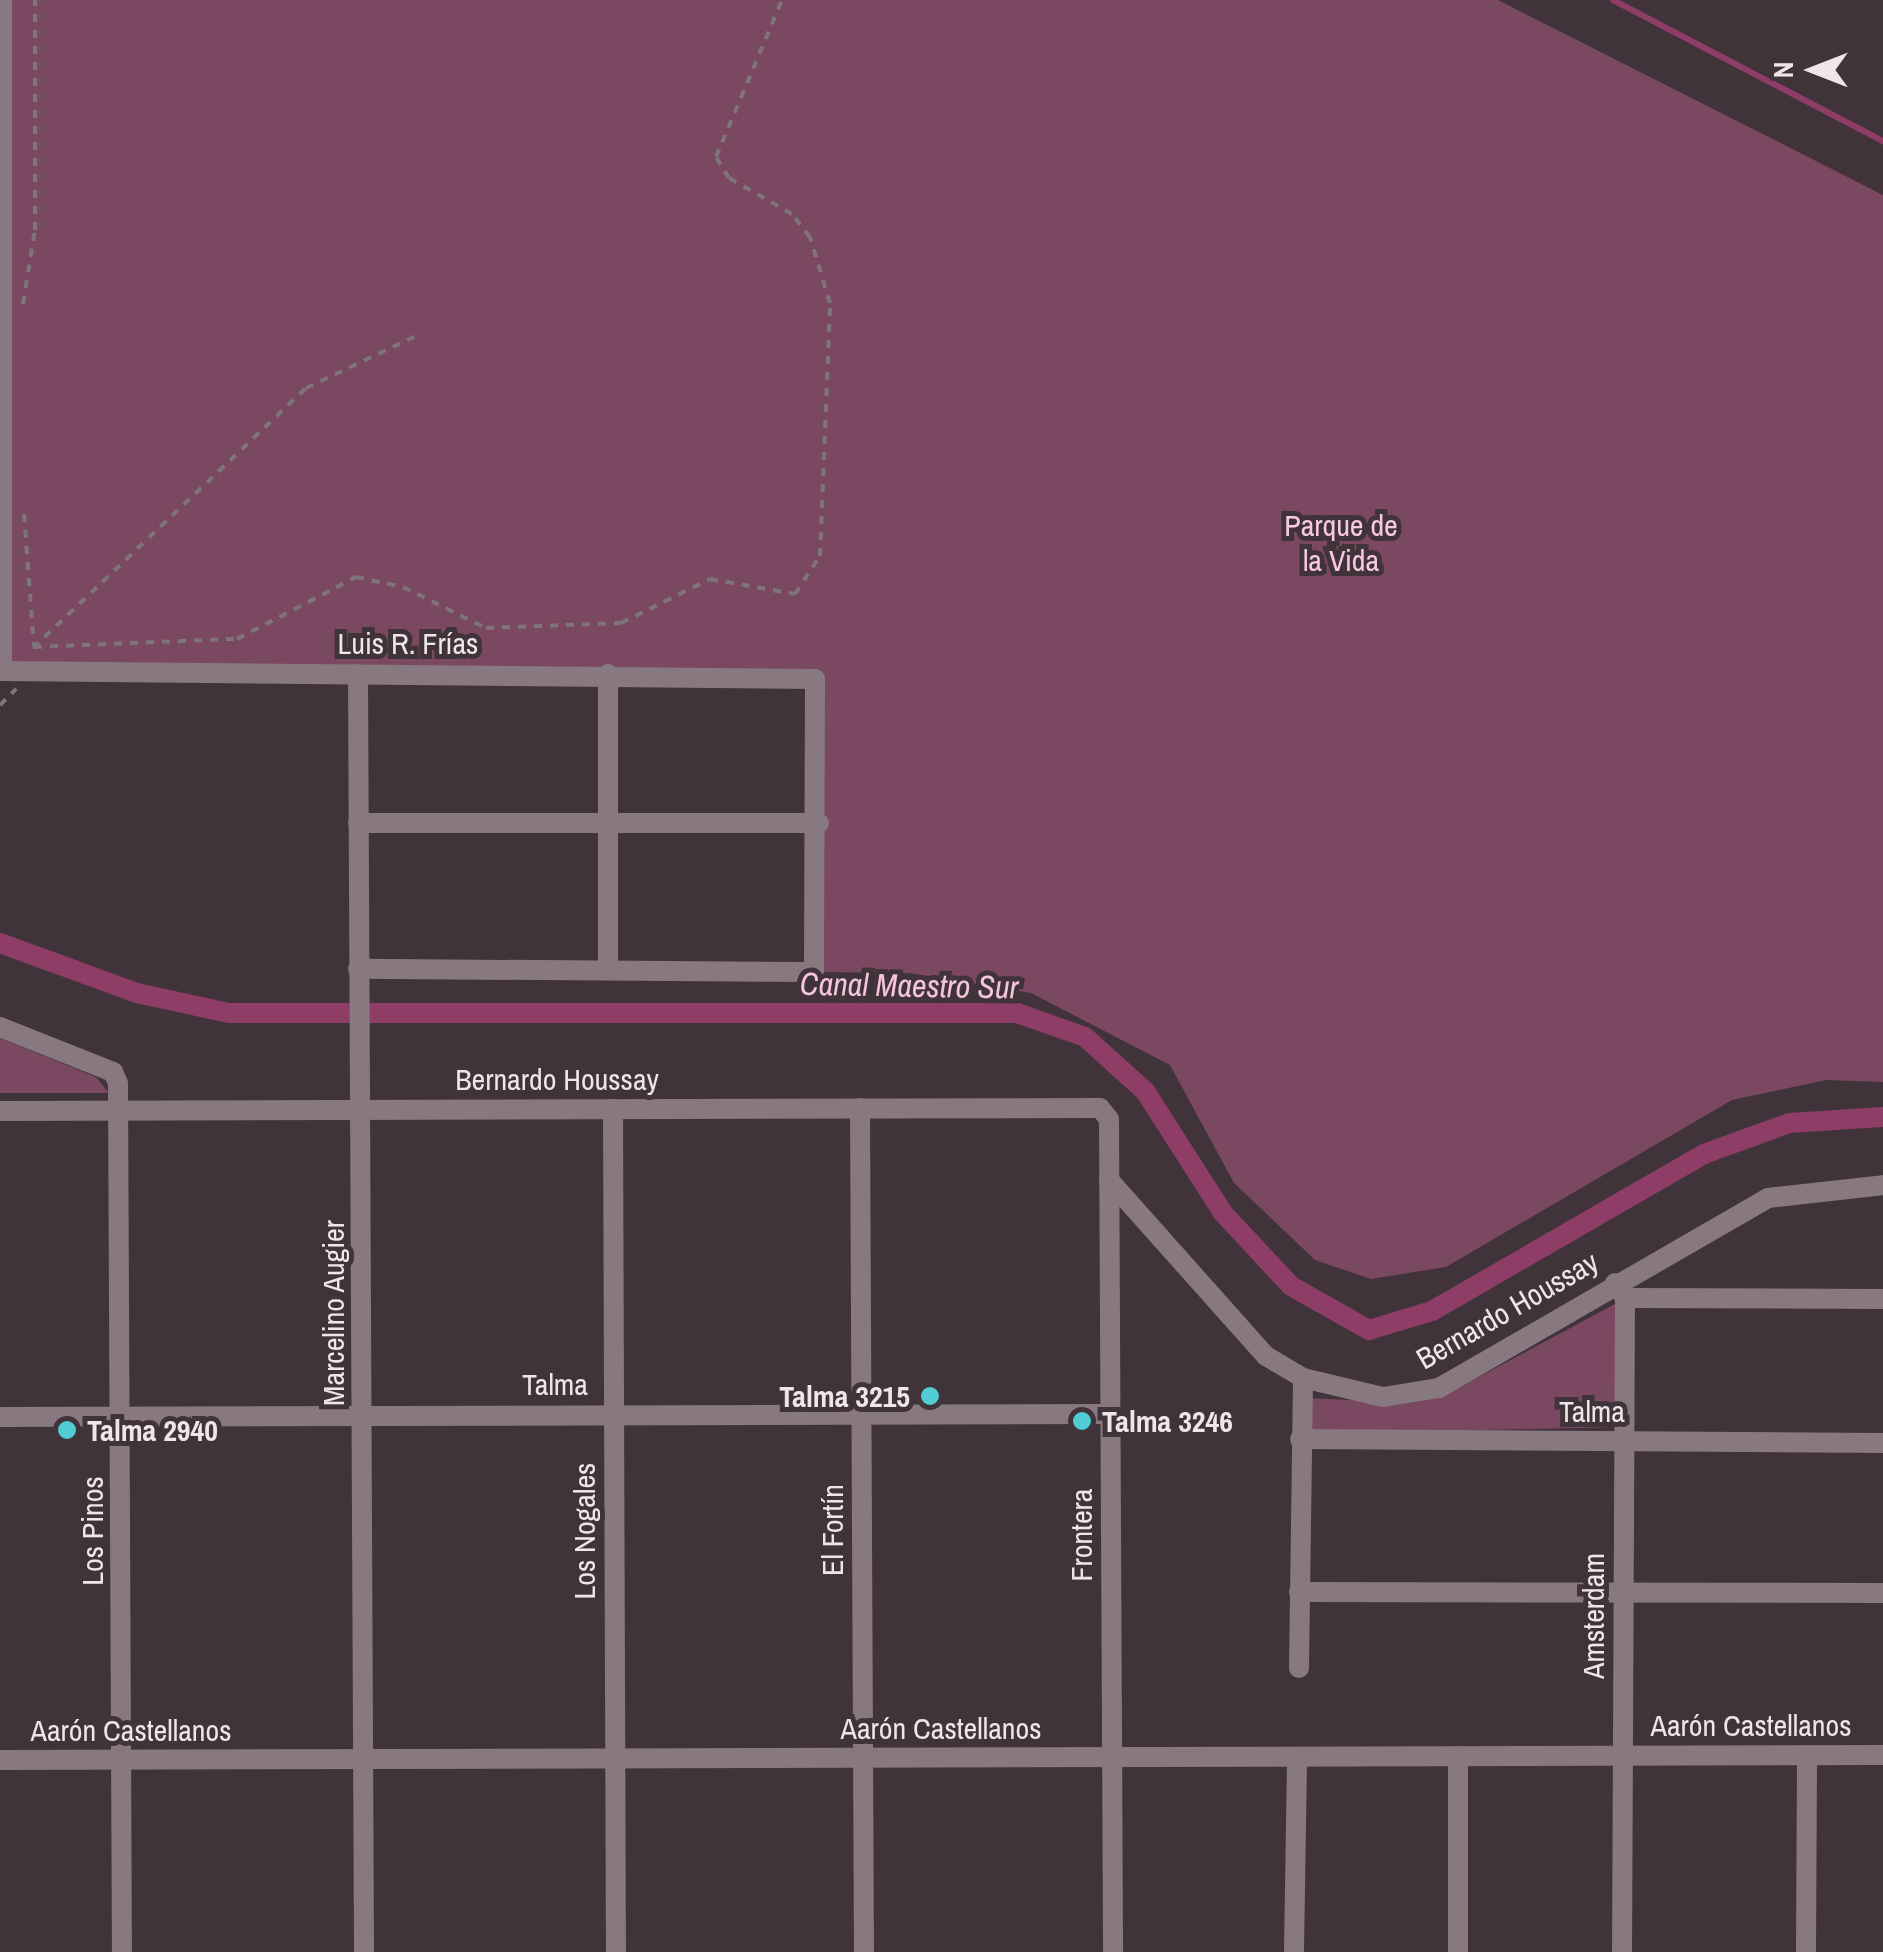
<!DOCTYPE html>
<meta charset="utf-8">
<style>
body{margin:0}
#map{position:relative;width:1883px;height:1952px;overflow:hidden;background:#403339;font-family:"Archivo Narrow",sans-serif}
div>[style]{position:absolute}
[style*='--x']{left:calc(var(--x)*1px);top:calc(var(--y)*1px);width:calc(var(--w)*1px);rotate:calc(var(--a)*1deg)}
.green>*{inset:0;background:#7b4861}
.stream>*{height:6px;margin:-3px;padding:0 3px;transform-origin:3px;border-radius:3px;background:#8d3d66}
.canal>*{height:20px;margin:-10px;padding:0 10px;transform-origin:10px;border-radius:10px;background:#8d3d66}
.path>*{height:4px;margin-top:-2px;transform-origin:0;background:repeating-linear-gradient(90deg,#7f7479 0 8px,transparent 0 16px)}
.minor>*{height:20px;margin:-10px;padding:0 10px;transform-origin:10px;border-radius:10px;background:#88787f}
.dots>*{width:28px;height:28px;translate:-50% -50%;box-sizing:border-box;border:5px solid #403339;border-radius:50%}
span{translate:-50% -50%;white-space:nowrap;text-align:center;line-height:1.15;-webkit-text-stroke:10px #403339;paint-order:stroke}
.park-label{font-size:30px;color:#f9cadf}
.street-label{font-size:30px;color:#efe6e9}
.poi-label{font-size:30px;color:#efe6e9;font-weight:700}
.right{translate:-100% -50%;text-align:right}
.left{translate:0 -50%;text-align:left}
.water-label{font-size:32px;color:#f5c6db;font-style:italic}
.north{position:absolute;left:1763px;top:20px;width:100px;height:100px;-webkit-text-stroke:8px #403339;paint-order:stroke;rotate:270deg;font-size:28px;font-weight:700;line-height:40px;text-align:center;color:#efe6e9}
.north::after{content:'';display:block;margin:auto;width:35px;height:45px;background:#efe6e9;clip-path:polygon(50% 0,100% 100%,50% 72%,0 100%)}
</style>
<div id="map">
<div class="green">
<div style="clip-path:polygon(2px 0,1498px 0,1883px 195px,1883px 1082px,1826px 1080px,1732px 1100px,1446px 1267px,1371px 1279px,1315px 1260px,1234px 1183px,1170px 1065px,1031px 993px,909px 973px,814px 972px,817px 687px,2px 671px)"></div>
<div style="clip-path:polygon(0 1038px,96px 1077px,109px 1093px,0 1093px)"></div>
<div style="clip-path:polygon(1615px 1304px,1617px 1427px,1312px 1434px,1310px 1398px,1409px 1403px,1447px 1394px)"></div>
</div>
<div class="stream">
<div style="--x:1613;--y:0;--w:305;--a:27.6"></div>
</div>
<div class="canal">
<div style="--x:0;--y:943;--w:146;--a:20.1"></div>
<div style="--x:137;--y:993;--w:94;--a:12.3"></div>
<div style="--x:229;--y:1013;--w:788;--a:0"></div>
<div style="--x:1017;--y:1013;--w:72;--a:19.4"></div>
<div style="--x:1085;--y:1037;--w:81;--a:42"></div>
<div style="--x:1145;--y:1091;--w:145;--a:57.4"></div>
<div style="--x:1223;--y:1213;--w:100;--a:47"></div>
<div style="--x:1291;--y:1286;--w:90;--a:29.4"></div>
<div style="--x:1369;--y:1330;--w:66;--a:-16.8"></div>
<div style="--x:1432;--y:1311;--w:314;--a:-30"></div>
<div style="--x:1704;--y:1154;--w:90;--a:-20"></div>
<div style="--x:1789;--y:1123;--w:94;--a:-3.7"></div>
</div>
<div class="path">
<div style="--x:23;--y:304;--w:75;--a:-80.8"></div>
<div style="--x:35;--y:230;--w:230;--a:-90"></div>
<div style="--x:24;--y:514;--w:133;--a:85.7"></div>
<div style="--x:34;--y:647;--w:203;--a:-2.3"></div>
<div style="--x:237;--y:639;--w:134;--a:-27.5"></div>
<div style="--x:356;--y:577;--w:48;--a:12"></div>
<div style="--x:403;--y:587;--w:93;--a:26.3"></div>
<div style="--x:486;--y:628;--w:135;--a:-2.1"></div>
<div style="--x:621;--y:623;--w:99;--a:-26.3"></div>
<div style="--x:710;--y:579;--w:86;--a:10"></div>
<div style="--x:795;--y:594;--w:45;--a:-56.7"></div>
<div style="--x:820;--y:556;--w:253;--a:-87.7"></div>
<div style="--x:830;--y:303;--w:69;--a:-106.9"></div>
<div style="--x:810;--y:237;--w:29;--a:-128"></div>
<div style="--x:792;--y:214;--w:73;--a:-150.3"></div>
<div style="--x:729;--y:178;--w:25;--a:-122"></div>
<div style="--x:716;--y:157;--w:170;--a:-67.2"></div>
<div style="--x:33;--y:648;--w:377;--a:-43.6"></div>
<div style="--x:306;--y:388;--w:124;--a:-25.3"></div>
<div style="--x:0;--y:705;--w:23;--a:-45"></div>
</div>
<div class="minor">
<div style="--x:0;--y:671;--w:815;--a:0.56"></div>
<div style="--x:815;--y:679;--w:293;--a:90.2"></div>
<div style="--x:814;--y:972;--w:456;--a:-179.6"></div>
<div style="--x:2;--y:671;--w:671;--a:-90"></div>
<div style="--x:358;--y:674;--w:1278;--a:89.73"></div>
<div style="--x:608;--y:674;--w:295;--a:90"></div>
<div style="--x:358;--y:823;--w:461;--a:0"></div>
<div style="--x:0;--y:1027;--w:122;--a:21.7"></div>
<div style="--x:113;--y:1072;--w:12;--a:66"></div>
<div style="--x:118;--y:1083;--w:869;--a:89.74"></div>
<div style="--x:860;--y:1108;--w:844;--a:89.73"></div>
<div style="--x:613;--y:1109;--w:843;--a:89.8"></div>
<div style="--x:0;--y:1111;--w:1100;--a:-0.16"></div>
<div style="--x:1100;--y:1108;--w:14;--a:51"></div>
<div style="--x:1109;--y:1119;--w:833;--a:89.72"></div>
<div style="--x:1109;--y:1180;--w:236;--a:48.3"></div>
<div style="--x:1266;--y:1356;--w:43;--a:30.7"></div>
<div style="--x:1303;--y:1378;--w:82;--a:13.4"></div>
<div style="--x:1383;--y:1397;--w:57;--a:-9.1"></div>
<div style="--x:1439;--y:1388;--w:380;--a:-30"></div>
<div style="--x:1768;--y:1198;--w:116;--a:-6.4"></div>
<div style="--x:1615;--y:1283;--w:18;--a:56"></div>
<div style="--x:1625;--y:1298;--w:654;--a:90.26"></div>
<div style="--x:1625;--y:1298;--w:258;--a:0.2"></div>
<div style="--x:0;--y:1417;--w:1111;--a:-0.15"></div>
<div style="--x:1300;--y:1439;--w:583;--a:0.39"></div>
<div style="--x:1299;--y:1592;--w:584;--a:0.1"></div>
<div style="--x:1299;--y:1668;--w:290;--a:-89.2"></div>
<div style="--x:1458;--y:1756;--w:196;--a:90"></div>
<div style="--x:0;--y:1760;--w:1883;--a:-0.15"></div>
<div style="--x:1294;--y:1952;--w:195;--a:-89.1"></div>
<div style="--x:1806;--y:1952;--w:197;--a:-89.7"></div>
</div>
<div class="dots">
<div style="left:930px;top:1396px;background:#51ccd3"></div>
<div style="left:1082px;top:1421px;background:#51ccd3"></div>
<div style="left:67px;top:1430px;background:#51ccd3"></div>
</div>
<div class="park-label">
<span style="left:1341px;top:542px">Parque de<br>la Vida</span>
</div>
<div class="street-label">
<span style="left:408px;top:643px">Luis R. Frías</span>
<span style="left:557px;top:1079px">Bernardo Houssay</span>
<span style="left:1507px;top:1310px;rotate:-30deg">Bernardo Houssay</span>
<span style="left:333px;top:1313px;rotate:-90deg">Marcelino Augier</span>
<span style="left:555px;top:1384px">Talma</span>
<span style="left:1592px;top:1411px">Talma</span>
<span style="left:832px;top:1530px;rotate:-90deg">El Fortín</span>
<span style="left:92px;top:1531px;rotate:-90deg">Los Pinos</span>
<span style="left:584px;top:1531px;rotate:-90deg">Los Nogales</span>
<span style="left:1081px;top:1535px;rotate:-90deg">Frontera</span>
<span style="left:1593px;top:1616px;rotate:-90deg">Amsterdam</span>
<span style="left:1751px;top:1725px">Aarón Castellanos</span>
<span style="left:941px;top:1728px">Aarón Castellanos</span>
<span style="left:131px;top:1730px">Aarón Castellanos</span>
</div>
<div class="poi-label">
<span class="right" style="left:910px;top:1396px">Talma 3215</span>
<span class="left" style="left:1102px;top:1421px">Talma 3246</span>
<span class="left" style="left:87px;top:1430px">Talma 2940</span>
</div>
<div class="water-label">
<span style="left:909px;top:986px;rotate:1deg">Canal Maestro Sur</span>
</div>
<div class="north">N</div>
</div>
